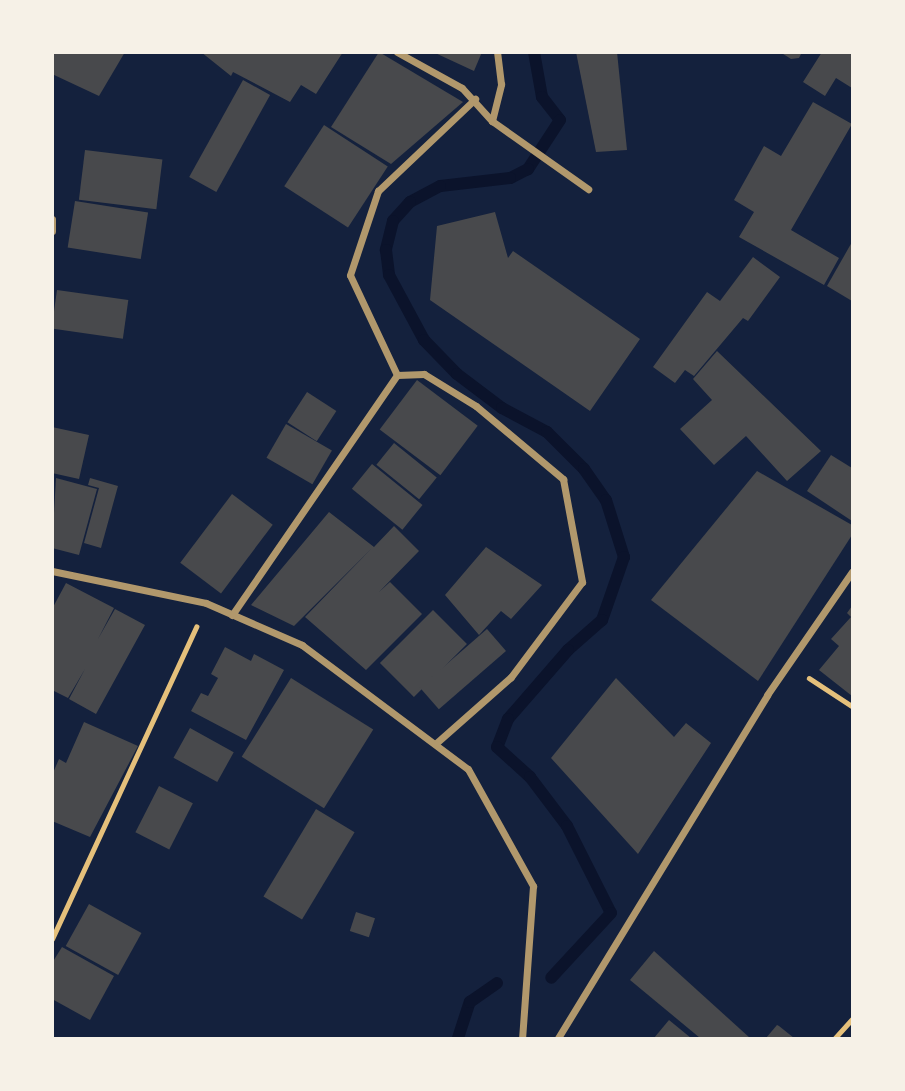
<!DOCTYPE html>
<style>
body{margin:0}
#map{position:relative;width:905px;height:1091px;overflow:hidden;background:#14213d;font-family:"Roboto Condensed",sans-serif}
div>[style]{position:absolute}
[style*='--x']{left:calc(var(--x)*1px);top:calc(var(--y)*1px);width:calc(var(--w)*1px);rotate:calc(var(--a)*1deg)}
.stream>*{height:12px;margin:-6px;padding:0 6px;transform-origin:6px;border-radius:6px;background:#0b132b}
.building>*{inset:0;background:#48494c;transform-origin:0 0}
.path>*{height:4.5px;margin:-2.25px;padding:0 2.25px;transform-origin:2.25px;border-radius:2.25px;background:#e5c07b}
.minor>*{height:7px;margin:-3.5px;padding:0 3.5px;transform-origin:3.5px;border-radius:3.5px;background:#b1986c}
span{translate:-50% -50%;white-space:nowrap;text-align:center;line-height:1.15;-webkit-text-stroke:7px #f6f1e7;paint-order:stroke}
.frame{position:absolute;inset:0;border:54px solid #f6f1e7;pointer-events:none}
</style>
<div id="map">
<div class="stream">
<div style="--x:534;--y:52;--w:46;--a:79.9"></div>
<div style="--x:542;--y:97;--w:29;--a:52"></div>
<div style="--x:560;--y:120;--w:59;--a:123.1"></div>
<div style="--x:528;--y:169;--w:20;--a:153"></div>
<div style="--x:510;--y:178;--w:70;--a:173.5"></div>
<div style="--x:440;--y:186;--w:34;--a:152"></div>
<div style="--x:410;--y:202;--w:25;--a:132"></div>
<div style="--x:393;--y:221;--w:30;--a:104"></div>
<div style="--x:386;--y:250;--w:25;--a:83"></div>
<div style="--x:389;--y:275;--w:74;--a:61.7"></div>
<div style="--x:424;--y:340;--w:47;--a:45.9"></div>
<div style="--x:457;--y:374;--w:56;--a:37.1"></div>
<div style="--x:502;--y:408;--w:51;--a:28.1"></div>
<div style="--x:547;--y:432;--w:52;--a:45"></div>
<div style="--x:584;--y:469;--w:38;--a:55"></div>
<div style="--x:606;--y:500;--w:60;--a:72.5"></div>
<div style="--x:624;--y:557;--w:67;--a:109.2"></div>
<div style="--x:602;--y:620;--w:45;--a:138.6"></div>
<div style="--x:568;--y:650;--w:91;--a:131"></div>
<div style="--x:508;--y:719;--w:30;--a:111"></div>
<div style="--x:497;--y:747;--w:45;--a:42.3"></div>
<div style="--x:530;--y:777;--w:61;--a:52.9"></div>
<div style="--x:567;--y:826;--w:97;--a:63.2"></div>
<div style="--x:611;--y:913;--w:88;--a:132.7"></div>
<div style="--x:458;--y:1038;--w:38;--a:-72"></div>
<div style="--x:470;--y:1002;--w:33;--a:-35"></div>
</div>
<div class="building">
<div style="clip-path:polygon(52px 52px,125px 52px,99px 96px,52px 74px)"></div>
<div style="clip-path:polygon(201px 52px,343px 52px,316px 94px,301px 85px,290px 102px,233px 72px,231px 76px)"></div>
<div style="clip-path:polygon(379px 52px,463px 102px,391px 164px,331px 127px)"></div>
<div style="clip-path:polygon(433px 52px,482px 52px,474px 71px)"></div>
<div style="clip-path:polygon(576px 52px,617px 52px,627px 150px,596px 152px)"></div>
<div style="clip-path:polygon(780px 52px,802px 52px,799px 58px,791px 59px)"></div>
<div style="clip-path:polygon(822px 52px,852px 52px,852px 88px,836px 78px,825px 96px,803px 82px)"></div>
<div style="left:243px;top:80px;width:31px;height:111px;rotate:29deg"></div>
<div style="clip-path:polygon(813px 102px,852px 124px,791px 230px,839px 258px,824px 285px,739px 237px,754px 212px,734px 200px,764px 146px,781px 156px)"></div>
<div style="left:324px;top:125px;width:76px;height:73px;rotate:33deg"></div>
<div style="left:85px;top:150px;width:78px;height:50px;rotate:7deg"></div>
<div style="left:75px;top:201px;width:74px;height:47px;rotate:9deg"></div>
<div style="clip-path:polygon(495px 212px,508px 258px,513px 251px,640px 339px,590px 411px,430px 300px,437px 226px)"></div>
<div style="clip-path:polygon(852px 242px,852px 301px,827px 286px)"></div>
<div style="clip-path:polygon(753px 257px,780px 277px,748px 321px,743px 318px,694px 376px,685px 370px,675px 383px,653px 367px,707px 292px,720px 301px)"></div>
<div style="left:57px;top:290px;width:72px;height:39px;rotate:8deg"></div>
<div style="clip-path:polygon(717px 351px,821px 451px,787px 481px,746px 436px,714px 465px,680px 429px,712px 400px,693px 379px)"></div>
<div style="left:417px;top:380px;width:76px;height:62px;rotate:37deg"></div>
<div style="left:307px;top:392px;width:35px;height:36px;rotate:33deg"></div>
<div style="left:286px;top:424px;width:53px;height:39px;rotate:30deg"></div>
<div style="clip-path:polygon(52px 427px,89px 435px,79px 479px,52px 473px)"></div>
<div style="left:394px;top:443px;width:55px;height:28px;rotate:39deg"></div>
<div style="clip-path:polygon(831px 455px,852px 468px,852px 521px,807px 491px)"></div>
<div style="left:372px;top:464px;width:65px;height:32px;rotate:39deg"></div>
<div style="clip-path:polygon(757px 471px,852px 525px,852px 535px,758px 681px,651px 600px)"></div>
<div style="clip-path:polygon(56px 478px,97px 489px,79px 555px,52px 548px)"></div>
<div style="clip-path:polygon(90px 478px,118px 486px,101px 548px,84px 543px,99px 488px,88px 485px)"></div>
<div style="left:232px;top:494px;width:51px;height:86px;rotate:37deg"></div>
<div style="clip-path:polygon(329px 512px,374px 547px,394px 526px,419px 551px,379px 592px,390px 582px,422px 614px,366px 670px,305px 617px,372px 548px,294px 626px,251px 605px)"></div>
<div style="clip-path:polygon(486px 547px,542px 585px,511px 619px,501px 611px,479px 635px,445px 595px)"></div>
<div style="clip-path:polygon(66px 583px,114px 608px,98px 639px,115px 609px,145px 625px,96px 714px,69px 699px,85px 669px,68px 698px,52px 690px,52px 609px)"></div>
<div style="clip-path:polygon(852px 606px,852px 696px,819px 670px,839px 646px,831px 639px,851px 617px,847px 613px)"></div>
<div style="left:433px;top:610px;width:48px;height:75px;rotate:45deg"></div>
<div style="left:487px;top:629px;width:29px;height:89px;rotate:49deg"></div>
<div style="clip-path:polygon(225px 647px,251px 661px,254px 654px,284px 670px,246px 740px,191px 711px,201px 693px,208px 696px,218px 678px,211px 674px)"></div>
<div style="left:291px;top:678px;width:97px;height:93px;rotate:32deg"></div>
<div style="clip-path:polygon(616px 678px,674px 737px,686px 723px,711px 743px,638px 854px,551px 758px)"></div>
<div style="clip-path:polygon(84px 722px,138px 746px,90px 837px,52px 821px,52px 775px,59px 759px,66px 763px)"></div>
<div style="left:190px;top:728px;width:50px;height:34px;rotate:29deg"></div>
<div style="left:159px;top:786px;width:38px;height:52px;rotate:27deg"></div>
<div style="left:316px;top:809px;width:45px;height:102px;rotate:31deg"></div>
<div style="left:89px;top:904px;width:60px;height:48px;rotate:29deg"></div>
<div style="left:356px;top:912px;width:20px;height:20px;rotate:18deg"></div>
<div style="clip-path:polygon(62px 947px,114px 976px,90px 1020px,52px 999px,52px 963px)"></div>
<div style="clip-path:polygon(654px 951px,750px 1038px,700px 1038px,630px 980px)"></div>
<div style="clip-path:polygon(669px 1020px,691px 1038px,654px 1038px)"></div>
<div style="clip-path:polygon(777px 1025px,779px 1026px,794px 1038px,766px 1038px)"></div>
</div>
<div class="path">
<div style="--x:809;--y:678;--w:51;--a:33.1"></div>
<div style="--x:52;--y:939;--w:344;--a:-65.2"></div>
<div style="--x:835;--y:1038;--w:25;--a:-48"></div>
</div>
<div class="minor">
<div style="--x:397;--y:52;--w:74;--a:29"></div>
<div style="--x:462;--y:88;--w:45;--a:47.7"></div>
<div style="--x:492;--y:121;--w:118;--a:35.3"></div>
<div style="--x:492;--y:121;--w:38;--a:-76"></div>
<div style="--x:501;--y:84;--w:32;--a:-97"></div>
<div style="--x:52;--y:219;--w:12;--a:90"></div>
<div style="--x:397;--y:375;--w:27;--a:-2"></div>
<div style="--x:424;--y:374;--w:61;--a:31.6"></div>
<div style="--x:476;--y:406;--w:114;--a:40"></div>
<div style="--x:563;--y:479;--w:105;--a:79.5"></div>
<div style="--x:582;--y:582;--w:119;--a:126.8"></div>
<div style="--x:511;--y:677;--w:101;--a:138.6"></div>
<div style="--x:397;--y:375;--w:110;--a:-115.2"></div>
<div style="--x:350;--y:275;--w:89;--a:-71.6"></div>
<div style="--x:378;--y:191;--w:134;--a:-43.5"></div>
<div style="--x:52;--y:571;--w:157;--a:11.7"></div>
<div style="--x:206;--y:603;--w:105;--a:23.6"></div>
<div style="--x:302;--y:645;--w:207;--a:36.8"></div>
<div style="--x:468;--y:769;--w:134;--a:60.9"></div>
<div style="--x:533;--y:886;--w:152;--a:94.1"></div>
<div style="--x:232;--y:615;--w:291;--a:-55.5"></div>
<div style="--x:558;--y:1038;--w:402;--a:-58.6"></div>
<div style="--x:767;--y:695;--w:150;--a:-55.4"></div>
</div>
<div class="frame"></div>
</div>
